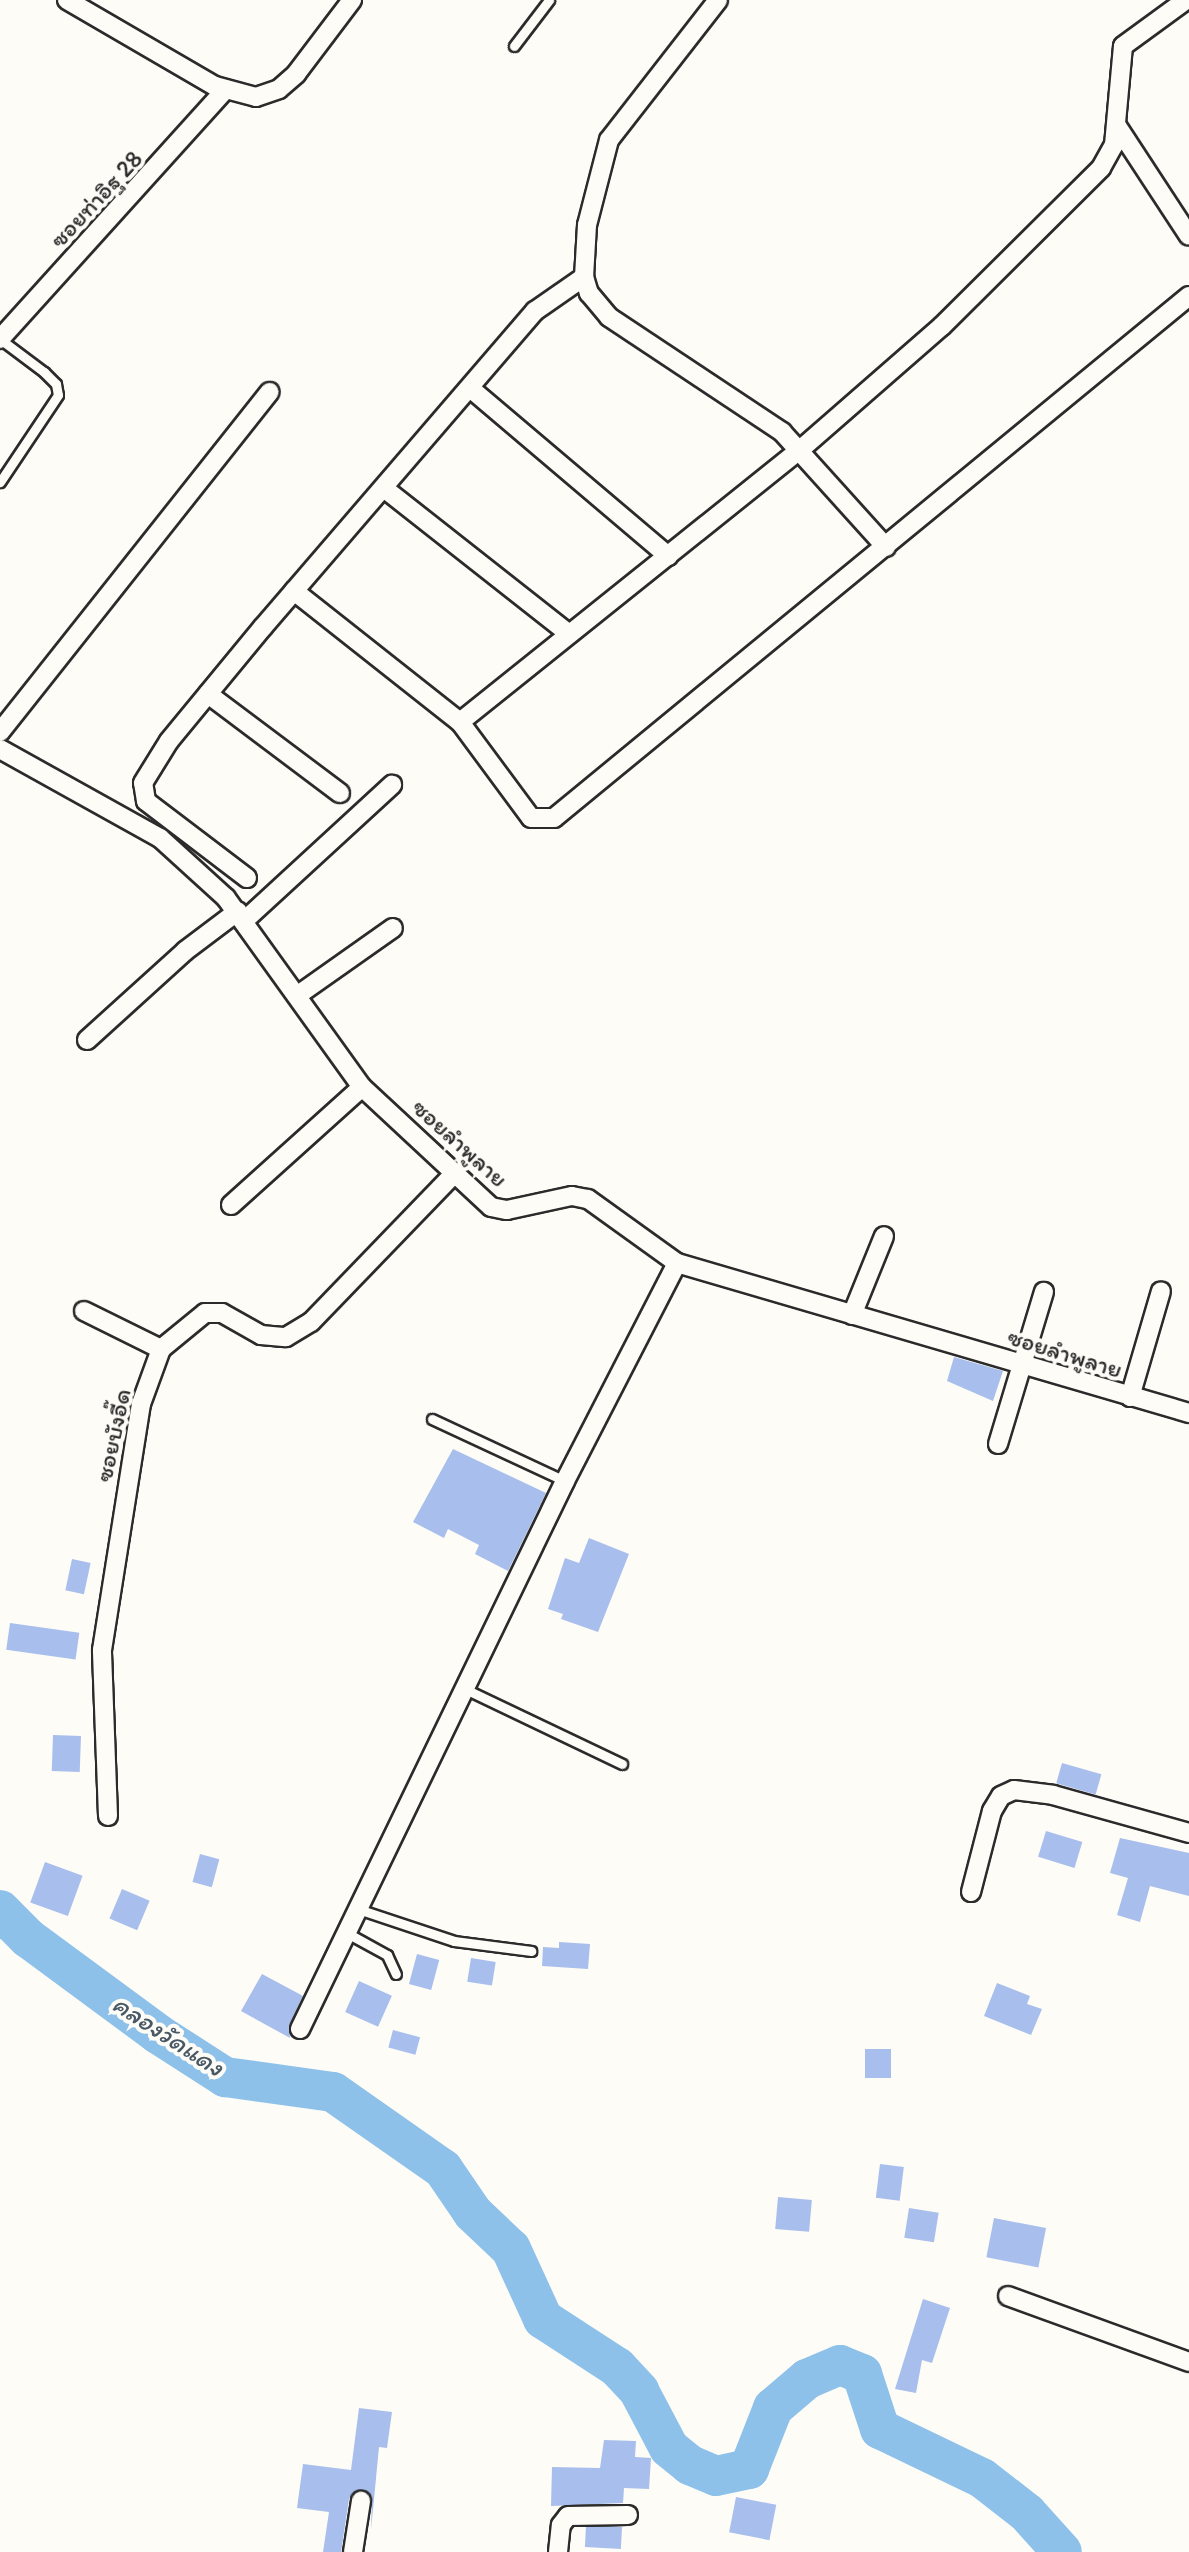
<!DOCTYPE html>
<meta charset="utf-8">
<style>
body{margin:0}
#map{position:relative;width:1189px;height:2552px;overflow:hidden;background:#fdfcf7;font-family:Itim,"Playpen Sans Thai",sans-serif}
div>[style]{position:absolute}
[style*='--x']{left:calc(var(--x)*1px);top:calc(var(--y)*1px);width:calc(var(--w)*1px);rotate:calc(var(--a)*1deg)}
.river>*{height:40px;margin:-20px;padding:0 20px;transform-origin:20px;border-radius:20px;background:#8dc1ea}
.building>*{inset:0;background:#a8beec;transform-origin:0 0}
.roads{filter:drop-shadow(2px 0 #2b2b2b) drop-shadow(-2px 0 #2b2b2b) drop-shadow(0 2px #2b2b2b) drop-shadow(0 -2px #2b2b2b)}
.service>*{height:9px;margin:-4.5px;padding:0 4.5px;transform-origin:4.5px;border-radius:4.5px;background:#fdfcf7}
.minor>*{height:18px;margin:-9px;padding:0 9px;transform-origin:9px;border-radius:9px;background:#fdfcf7}
span{translate:-50% -50%;white-space:nowrap;text-align:center;line-height:1.15;-webkit-text-stroke:8px #fdfcf7;paint-order:stroke}
.street-label{font-size:24px;color:#2b2b2b}
.water-label{font-size:26px;color:#485864;font-style:italic}
</style>
<div id="map">
<div class="river">
<div style="--x:0;--y:1910;--w:40;--a:45"></div>
<div style="--x:28;--y:1938;--w:162;--a:36.4"></div>
<div style="--x:158;--y:2034;--w:80;--a:32.7"></div>
<div style="--x:225;--y:2077;--w:109;--a:7.9"></div>
<div style="--x:333;--y:2092;--w:134;--a:35"></div>
<div style="--x:443;--y:2169;--w:53;--a:55.7"></div>
<div style="--x:473;--y:2213;--w:52;--a:43.5"></div>
<div style="--x:511;--y:2249;--w:77;--a:65.4"></div>
<div style="--x:543;--y:2319;--w:88;--a:33"></div>
<div style="--x:617;--y:2367;--w:33;--a:47"></div>
<div style="--x:639;--y:2391;--w:64;--a:62.2"></div>
<div style="--x:669;--y:2448;--w:27;--a:39"></div>
<div style="--x:690;--y:2465;--w:28;--a:23"></div>
<div style="--x:716;--y:2476;--w:34;--a:-12"></div>
<div style="--x:749;--y:2469;--w:66;--a:-68.5"></div>
<div style="--x:773;--y:2408;--w:45;--a:-40.5"></div>
<div style="--x:807;--y:2379;--w:36;--a:-23"></div>
<div style="--x:840;--y:2365;--w:24;--a:22"></div>
<div style="--x:862;--y:2374;--w:58;--a:71.9"></div>
<div style="--x:880;--y:2429;--w:113;--a:25.7"></div>
<div style="--x:982;--y:2478;--w:57;--a:37.9"></div>
<div style="--x:1027;--y:2513;--w:52;--a:48.1"></div>
</div>
<div class="building">
<div style="clip-path:polygon(954px 1357px,1003px 1371px,993px 1401px,947px 1381px)"></div>
<div style="clip-path:polygon(453px 1449px,546px 1493px,508px 1571px,475px 1554px,479px 1545px,448px 1529px,444px 1538px,413px 1522px)"></div>
<div style="clip-path:polygon(589px 1538px,629px 1554px,598px 1632px,561px 1619px,563px 1614px,548px 1609px,565px 1558px,579px 1563px)"></div>
<div style="left:72px;top:1559px;width:19px;height:32px;rotate:12deg"></div>
<div style="left:10px;top:1623px;width:70px;height:27px;rotate:8deg"></div>
<div style="left:53px;top:1735px;width:28px;height:36px;rotate:2deg"></div>
<div style="left:1062px;top:1763px;width:41px;height:21px;rotate:16deg"></div>
<div style="left:1046px;top:1831px;width:38px;height:27px;rotate:17deg"></div>
<div style="clip-path:polygon(1120px 1838px,1189px 1853px,1189px 1896px,1150px 1886px,1140px 1922px,1117px 1915px,1128px 1878px,1110px 1873px)"></div>
<div style="left:200px;top:1854px;width:20px;height:29px;rotate:15deg"></div>
<div style="left:45px;top:1862px;width:40px;height:43px;rotate:20deg"></div>
<div style="left:122px;top:1889px;width:30px;height:32px;rotate:23deg"></div>
<div style="clip-path:polygon(559px 1942px,590px 1944px,588px 1969px,542px 1966px,543px 1947px,559px 1948px)"></div>
<div style="left:417px;top:1954px;width:23px;height:31px;rotate:15deg"></div>
<div style="left:471px;top:1958px;width:25px;height:24px;rotate:9deg"></div>
<div style="clip-path:polygon(262px 1974px,303px 1996px,289px 2025px,290px 2038px,241px 2011px)"></div>
<div style="left:359px;top:1981px;width:36px;height:34px;rotate:24deg"></div>
<div style="clip-path:polygon(997px 1983px,1030px 1996px,1027px 2004px,1042px 2009px,1031px 2035px,984px 2016px)"></div>
<div style="left:393px;top:2030px;width:28px;height:18px;rotate:15deg"></div>
<div style="left:865px;top:2049px;width:26px;height:29px"></div>
<div style="left:880px;top:2164px;width:24px;height:34px;rotate:7deg"></div>
<div style="left:778px;top:2197px;width:34px;height:32px;rotate:5deg"></div>
<div style="left:909px;top:2208px;width:30px;height:30px;rotate:9deg"></div>
<div style="left:994px;top:2218px;width:53px;height:40px;rotate:11deg"></div>
<div style="clip-path:polygon(923px 2299px,950px 2308px,932px 2363px,922px 2360px,916px 2393px,895px 2389px)"></div>
<div style="clip-path:polygon(359px 2408px,392px 2412px,387px 2448px,379px 2447px,371px 2530px,372px 2497px,357px 2490px,349px 2499px,341px 2552px,323px 2552px,329px 2512px,297px 2508px,303px 2464px,351px 2470px)"></div>
<div style="clip-path:polygon(604px 2440px,636px 2441px,635px 2457px,651px 2458px,649px 2489px,624px 2488px,623px 2503px,551px 2506px,552px 2467px,600px 2468px)"></div>
<div style="left:736px;top:2497px;width:41px;height:36px;rotate:11deg"></div>
<div style="left:622px;top:2527px;width:22px;height:36px;rotate:93deg"></div>
</div>
<div class="roads">
<div class="service">
<div style="--x:514;--y:46;--w:58;--a:-52.7"></div>
<div style="--x:0;--y:339;--w:55;--a:36.9"></div>
<div style="--x:44;--y:372;--w:17;--a:45"></div>
<div style="--x:56;--y:384;--w:11;--a:80"></div>
<div style="--x:58;--y:395;--w:105;--a:123.7"></div>
<div style="--x:432;--y:1419;--w:147;--a:25"></div>
<div style="--x:465;--y:1689;--w:174;--a:25.5"></div>
<div style="--x:358;--y:1909;--w:101;--a:18.4"></div>
<div style="--x:454;--y:1941;--w:78;--a:7.4"></div>
<div style="--x:347;--y:1933;--w:46;--a:28.8"></div>
<div style="--x:387;--y:1955;--w:21;--a:65"></div>
</div>
<div class="minor">
<div style="--x:67;--y:0;--w:171;--a:30.2"></div>
<div style="--x:215;--y:86;--w:42;--a:15"></div>
<div style="--x:256;--y:97;--w:24;--a:-19"></div>
<div style="--x:279;--y:89;--w:23;--a:-41"></div>
<div style="--x:296;--y:74;--w:93;--a:-52.9"></div>
<div style="--x:718;--y:0;--w:177;--a:127.9"></div>
<div style="--x:609;--y:140;--w:88;--a:104.5"></div>
<div style="--x:587;--y:225;--w:52;--a:93.3"></div>
<div style="--x:584;--y:277;--w:17;--a:73"></div>
<div style="--x:589;--y:293;--w:31;--a:50"></div>
<div style="--x:609;--y:317;--w:208;--a:33.6"></div>
<div style="--x:782;--y:432;--w:155;--a:47.9"></div>
<div style="--x:1117;--y:126;--w:131;--a:56.8"></div>
<div style="--x:0;--y:339;--w:336;--a:-47.9"></div>
<div style="--x:470;--y:388;--w:260;--a:40.3"></div>
<div style="--x:385;--y:489;--w:234;--a:38.2"></div>
<div style="--x:294;--y:591;--w:211;--a:38.3"></div>
<div style="--x:460;--y:722;--w:119;--a:53.5"></div>
<div style="--x:531;--y:818;--w:23;--a:0"></div>
<div style="--x:554;--y:818;--w:822;--a:-39.42"></div>
<div style="--x:208;--y:694;--w:165;--a:36.9"></div>
<div style="--x:460;--y:722;--w:437;--a:-38.7"></div>
<div style="--x:801;--y:449;--w:187;--a:-41.1"></div>
<div style="--x:942;--y:326;--w:224;--a:-44.8"></div>
<div style="--x:1101;--y:168;--w:26;--a:-61"></div>
<div style="--x:1114;--y:145;--w:99;--a:-84.8"></div>
<div style="--x:1123;--y:46;--w:78;--a:-36.1"></div>
<div style="--x:0;--y:732;--w:434;--a:-51.6"></div>
<div style="--x:0;--y:749;--w:183;--a:29.1"></div>
<div style="--x:160;--y:838;--w:89;--a:42.3"></div>
<div style="--x:226;--y:898;--w:233;--a:54.3"></div>
<div style="--x:362;--y:1087;--w:176;--a:42.9"></div>
<div style="--x:491;--y:1207;--w:16;--a:11"></div>
<div style="--x:507;--y:1210;--w:66;--a:-12.2"></div>
<div style="--x:572;--y:1196;--w:16;--a:11"></div>
<div style="--x:588;--y:1199;--w:110;--a:35.7"></div>
<div style="--x:677;--y:1263;--w:534;--a:16.33"></div>
<div style="--x:247;--y:878;--w:127;--a:-142.7"></div>
<div style="--x:146;--y:801;--w:18;--a:-99"></div>
<div style="--x:143;--y:783;--w:49;--a:-58.2"></div>
<div style="--x:169;--y:741;--w:148;--a:-50.5"></div>
<div style="--x:263;--y:627;--w:417;--a:-49.3"></div>
<div style="--x:535;--y:311;--w:60;--a:-34.8"></div>
<div style="--x:245;--y:920;--w:200;--a:-42.6"></div>
<div style="--x:298;--y:995;--w:116;--a:-35.2"></div>
<div style="--x:87;--y:1040;--w:132;--a:-42.2"></div>
<div style="--x:185;--y:951;--w:66;--a:-37"></div>
<div style="--x:231;--y:1205;--w:176;--a:-42"></div>
<div style="--x:84;--y:1311;--w:86;--a:26.3"></div>
<div style="--x:852;--y:1315;--w:85;--a:-67.9"></div>
<div style="--x:1130;--y:1397;--w:110;--a:-73.7"></div>
<div style="--x:998;--y:1444;--w:159;--a:-73.2"></div>
<div style="--x:108;--y:1816;--w:166;--a:-92.1"></div>
<div style="--x:102;--y:1650;--w:249;--a:-81"></div>
<div style="--x:141;--y:1404;--w:59;--a:-70"></div>
<div style="--x:161;--y:1349;--w:57;--a:-39.3"></div>
<div style="--x:205;--y:1313;--w:17;--a:0"></div>
<div style="--x:222;--y:1313;--w:45;--a:29.4"></div>
<div style="--x:261;--y:1335;--w:25;--a:5"></div>
<div style="--x:286;--y:1337;--w:29;--a:-31"></div>
<div style="--x:311;--y:1322;--w:207;--a:-46"></div>
<div style="--x:971;--y:1892;--w:84;--a:-75.5"></div>
<div style="--x:992;--y:1811;--w:17;--a:-59"></div>
<div style="--x:1001;--y:1796;--w:14;--a:-25"></div>
<div style="--x:1014;--y:1790;--w:39;--a:7"></div>
<div style="--x:1053;--y:1795;--w:141;--a:15.6"></div>
<div style="--x:300;--y:2029;--w:609;--a:-64.19"></div>
<div style="--x:565;--y:1481;--w:245;--a:-62.8"></div>
<div style="--x:1008;--y:2296;--w:193;--a:20"></div>
<div style="--x:353;--y:2552;--w:52;--a:-81.1"></div>
<div style="--x:558;--y:2552;--w:27;--a:-84"></div>
<div style="--x:561;--y:2525;--w:11;--a:-52"></div>
<div style="--x:568;--y:2516;--w:60;--a:-1"></div>
</div>
</div>
<div class="street-label">
<span style="left:96px;top:199px;rotate:-47deg">ซอยท่าอิฐ 28</span>
<span style="left:460px;top:1143px;rotate:42deg">ซอยลำพูลาย</span>
<span style="left:1065px;top:1353px;rotate:17deg">ซอยลำพูลาย</span>
<span style="left:113px;top:1435px;rotate:-78deg">ซอยบังอี๊ด</span>
</div>
<div class="water-label">
<span style="left:168px;top:2036px;rotate:33deg">คลองวัดแดง</span>
</div>
</div>
